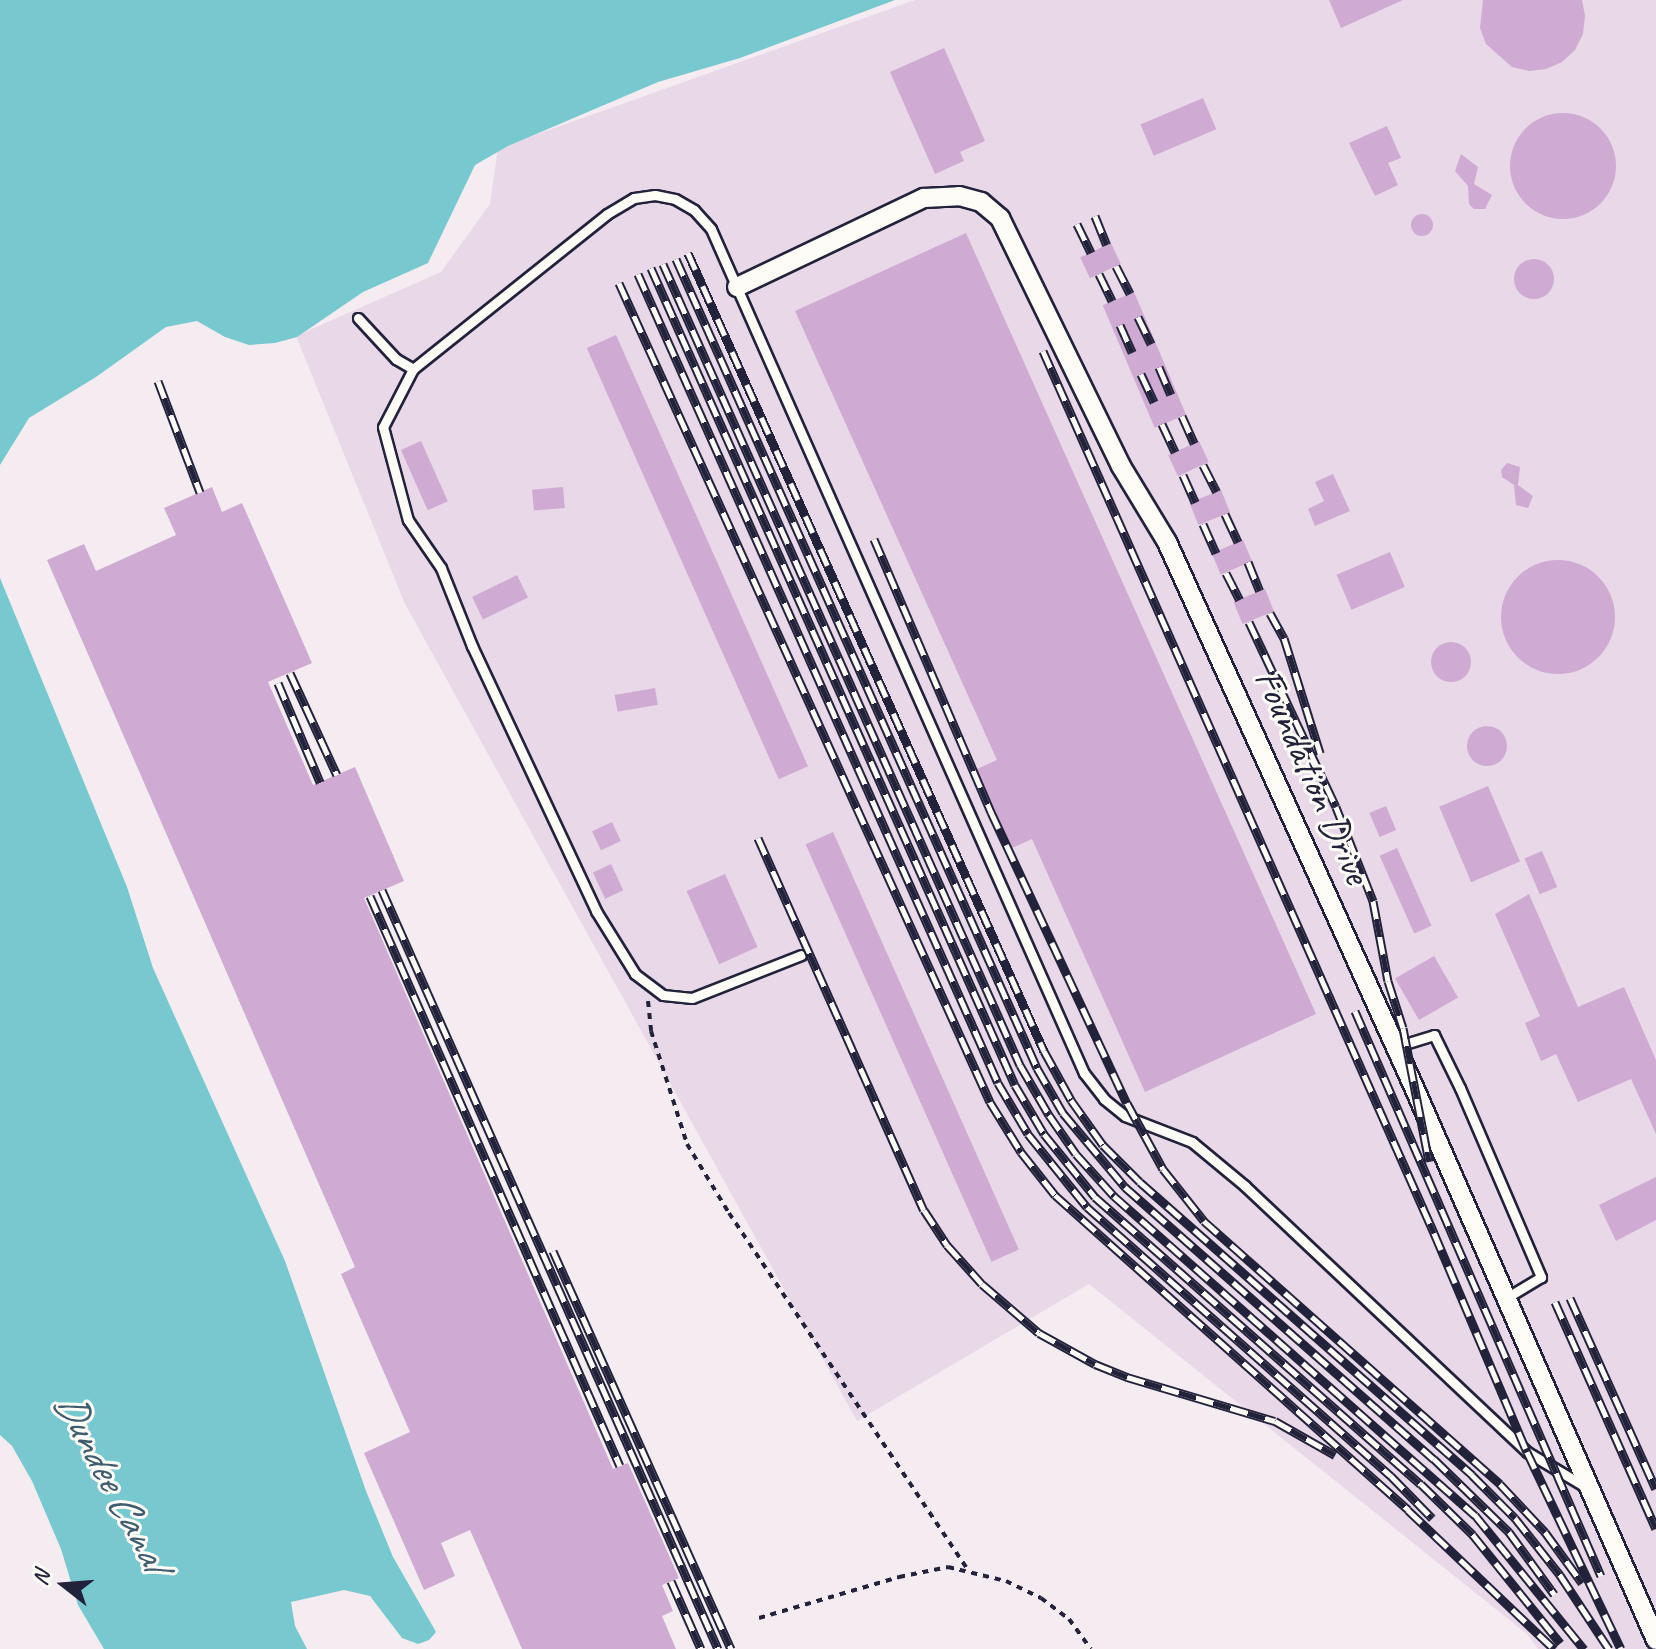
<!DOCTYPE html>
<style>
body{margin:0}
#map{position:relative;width:1656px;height:1649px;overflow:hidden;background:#f4ecf0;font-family:Caveat,sans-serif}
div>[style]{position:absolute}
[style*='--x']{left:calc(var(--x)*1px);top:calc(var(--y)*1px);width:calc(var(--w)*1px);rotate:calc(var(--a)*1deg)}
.built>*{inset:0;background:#e9d8e8}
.water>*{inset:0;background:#77c8cf}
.building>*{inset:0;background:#cfabd4;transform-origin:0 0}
.round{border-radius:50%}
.path>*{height:4px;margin-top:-2px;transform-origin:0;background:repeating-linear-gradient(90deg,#22223b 0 6px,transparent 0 12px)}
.roads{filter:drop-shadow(2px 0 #22223b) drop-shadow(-2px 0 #22223b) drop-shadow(0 2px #22223b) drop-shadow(0 -2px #22223b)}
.service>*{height:9px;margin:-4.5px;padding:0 4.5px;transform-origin:4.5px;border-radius:4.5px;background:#fdfcf7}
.minor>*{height:18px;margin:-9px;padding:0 9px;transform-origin:9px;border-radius:9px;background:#fdfcf7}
.rail>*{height:9px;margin-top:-4.5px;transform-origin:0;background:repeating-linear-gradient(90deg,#fdfcf7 0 18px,#22223b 0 36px);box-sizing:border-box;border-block:2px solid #22223b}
span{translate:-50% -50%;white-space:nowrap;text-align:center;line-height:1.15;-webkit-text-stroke:6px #fdfcf7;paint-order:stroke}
.street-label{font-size:40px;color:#22223b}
.water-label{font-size:42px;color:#405c6f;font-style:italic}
.north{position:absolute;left:24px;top:1545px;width:80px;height:80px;-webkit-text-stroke:6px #fdfcf7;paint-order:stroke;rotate:287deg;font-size:22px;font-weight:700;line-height:32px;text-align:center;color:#22223b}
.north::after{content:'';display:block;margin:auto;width:28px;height:36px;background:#22223b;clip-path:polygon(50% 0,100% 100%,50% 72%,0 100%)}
</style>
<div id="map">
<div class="built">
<div style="clip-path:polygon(915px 0,1656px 0,1656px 1649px,1538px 1649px,1527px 1634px,1089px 1284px,857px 1421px,405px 604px,296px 336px,441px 272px,490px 204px,498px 148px)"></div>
</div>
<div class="water">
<div style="clip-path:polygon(0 0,895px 0,740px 58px,658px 82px,508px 146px,475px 165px,428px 263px,363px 292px,297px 337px,275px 343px,249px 345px,225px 337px,197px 321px,166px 327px,96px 377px,29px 418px,0 465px)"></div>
<div style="clip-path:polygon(0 578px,127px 887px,153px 968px,285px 1261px,366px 1491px,393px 1557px,436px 1632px,429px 1640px,418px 1644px,402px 1638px,370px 1596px,344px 1590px,291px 1602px,295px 1626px,307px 1649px,104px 1649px,78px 1605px,61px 1549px,32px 1481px,12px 1446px,0 1435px)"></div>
</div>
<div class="building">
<div style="clip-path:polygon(1329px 0,1403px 0,1341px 28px)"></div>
<div style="clip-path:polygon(1483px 0,1582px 0,1585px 16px,1583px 34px,1575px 50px,1562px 62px,1546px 69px,1529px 71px,1512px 67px,1486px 44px,1480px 28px)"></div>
<div style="clip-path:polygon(944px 48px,985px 141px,960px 152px,964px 161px,935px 174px,890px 72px)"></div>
<div style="left:1203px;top:98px;width:34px;height:68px;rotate:67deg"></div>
<div class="round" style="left:1510px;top:113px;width:106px;height:106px"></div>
<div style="clip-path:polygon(1387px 126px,1401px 158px,1388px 163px,1398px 185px,1375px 196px,1349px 143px)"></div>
<div style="clip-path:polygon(1461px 154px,1478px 167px,1474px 184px,1492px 195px,1485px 209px,1474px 209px,1469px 204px,1468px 186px,1455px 171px)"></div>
<div class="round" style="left:1411px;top:214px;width:22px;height:22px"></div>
<div style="clip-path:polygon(966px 233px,1316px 1014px,1145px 1092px,1032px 839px,1010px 849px,975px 770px,997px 760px,795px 311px)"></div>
<div style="left:1111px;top:243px;width:23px;height:34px;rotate:65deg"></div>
<div class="round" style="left:1514px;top:259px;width:40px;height:40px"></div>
<div style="left:1134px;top:292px;width:133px;height:34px;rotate:67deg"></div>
<div style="left:616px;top:335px;width:472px;height:32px;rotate:66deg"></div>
<div style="left:421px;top:441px;width:66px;height:22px;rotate:66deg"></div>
<div style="left:1199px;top:441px;width:23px;height:34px;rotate:65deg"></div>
<div style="clip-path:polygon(1507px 463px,1520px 467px,1518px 485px,1533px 496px,1528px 508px,1516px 505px,1514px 485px,1502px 477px,1501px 470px)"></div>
<div style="clip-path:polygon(1333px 474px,1350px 511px,1315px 526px,1308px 509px,1324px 501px,1315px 482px)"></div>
<div style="clip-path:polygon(212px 487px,222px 512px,242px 503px,312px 663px,268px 682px,313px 785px,355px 767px,404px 881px,364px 898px,613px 1469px,628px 1463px,679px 1578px,662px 1585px,673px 1611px,662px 1616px,676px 1649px,522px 1649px,470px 1530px,441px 1543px,455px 1576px,424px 1590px,364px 1453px,410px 1432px,341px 1274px,355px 1267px,47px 560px,84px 544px,96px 571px,176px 535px,164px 508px)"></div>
<div style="left:563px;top:487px;width:21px;height:31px;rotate:85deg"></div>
<div style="left:1221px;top:490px;width:24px;height:34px;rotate:68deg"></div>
<div style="left:1243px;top:540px;width:23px;height:34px;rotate:67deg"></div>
<div style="left:1390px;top:552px;width:38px;height:58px;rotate:67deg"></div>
<div class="round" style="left:1501px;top:560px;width:114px;height:114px"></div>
<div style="left:517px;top:575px;width:25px;height:50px;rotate:64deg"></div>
<div style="left:1265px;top:589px;width:24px;height:34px;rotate:68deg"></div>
<div class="round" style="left:1431px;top:642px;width:40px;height:40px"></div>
<div style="left:655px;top:688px;width:17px;height:41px;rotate:80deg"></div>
<div class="round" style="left:1467px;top:726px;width:40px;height:40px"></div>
<div style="left:1488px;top:786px;width:82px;height:53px;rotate:67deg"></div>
<div style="left:1386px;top:806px;width:26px;height:18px;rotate:67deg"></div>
<div style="left:612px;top:822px;width:21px;height:22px;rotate:65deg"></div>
<div style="left:833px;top:832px;width:457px;height:30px;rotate:66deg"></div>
<div style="left:1397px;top:848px;width:85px;height:19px;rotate:66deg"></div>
<div style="left:1542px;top:851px;width:39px;height:19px;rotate:67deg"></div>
<div style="left:611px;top:864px;width:29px;height:20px;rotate:65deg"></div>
<div style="left:725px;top:874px;width:80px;height:42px;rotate:66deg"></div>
<div style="clip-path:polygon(1529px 894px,1578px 1007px,1624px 987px,1656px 1060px,1656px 1134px,1631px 1079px,1578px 1102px,1556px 1054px,1541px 1061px,1525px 1023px,1540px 1016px,1495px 914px)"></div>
<div style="left:1434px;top:956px;width:48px;height:45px;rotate:60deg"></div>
<div style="clip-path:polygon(1656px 1177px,1656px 1220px,1616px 1241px,1599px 1205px)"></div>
</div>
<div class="path">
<div style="--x:648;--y:1001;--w:30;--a:84"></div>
<div style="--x:651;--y:1031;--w:119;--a:72.3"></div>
<div style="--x:687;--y:1144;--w:81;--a:58.7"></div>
<div style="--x:729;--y:1213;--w:431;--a:56.2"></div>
<div style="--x:759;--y:1618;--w:146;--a:-16.3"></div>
<div style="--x:899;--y:1577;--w:50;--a:-11.5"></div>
<div style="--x:948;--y:1567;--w:60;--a:13.6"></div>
<div style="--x:1006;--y:1581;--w:39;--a:26"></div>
<div style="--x:1041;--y:1598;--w:35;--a:37"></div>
<div style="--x:1069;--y:1619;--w:37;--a:54"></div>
</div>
<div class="roads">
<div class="service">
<div style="--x:358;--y:318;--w:56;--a:47.2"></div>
<div style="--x:396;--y:359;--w:20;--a:30"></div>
<div style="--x:413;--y:369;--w:248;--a:-38.6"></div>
<div style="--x:607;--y:214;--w:31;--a:-31"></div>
<div style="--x:634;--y:198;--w:21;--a:-8"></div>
<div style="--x:655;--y:195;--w:20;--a:11"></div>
<div style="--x:675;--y:199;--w:22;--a:30"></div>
<div style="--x:694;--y:210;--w:25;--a:48"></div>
<div style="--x:711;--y:229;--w:923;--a:66.16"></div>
<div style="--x:1084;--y:1073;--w:33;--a:52"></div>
<div style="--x:1104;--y:1099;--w:27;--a:39"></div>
<div style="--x:1125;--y:1116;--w:72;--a:21.2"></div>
<div style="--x:1192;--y:1142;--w:69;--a:39.7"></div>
<div style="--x:1245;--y:1186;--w:388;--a:43.3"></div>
<div style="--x:1527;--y:1452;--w:69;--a:30.7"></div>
<div style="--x:413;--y:369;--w:65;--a:117.3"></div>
<div style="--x:383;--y:427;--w:96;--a:75"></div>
<div style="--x:408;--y:520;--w:58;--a:55.5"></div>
<div style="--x:441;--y:568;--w:84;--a:68.3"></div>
<div style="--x:472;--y:646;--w:293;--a:64.9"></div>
<div style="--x:596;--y:911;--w:74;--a:58.2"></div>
<div style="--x:635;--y:974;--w:35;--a:37"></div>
<div style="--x:663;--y:995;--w:29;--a:6"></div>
<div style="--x:692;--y:998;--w:117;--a:-21.5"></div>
<div style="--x:1395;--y:1047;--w:41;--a:-17.1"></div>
<div style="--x:1434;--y:1035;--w:59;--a:63.9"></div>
<div style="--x:1460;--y:1088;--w:206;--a:66.8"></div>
<div style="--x:1541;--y:1277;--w:41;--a:149"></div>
</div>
<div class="minor">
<div style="--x:737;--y:287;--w:207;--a:-25.5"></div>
<div style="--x:924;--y:198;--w:35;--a:-3"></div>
<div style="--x:959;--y:196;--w:23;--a:15"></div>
<div style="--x:981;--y:202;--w:25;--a:40"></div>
<div style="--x:1000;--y:218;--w:276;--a:64"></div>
<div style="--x:1121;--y:466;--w:89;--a:58.8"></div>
<div style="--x:1167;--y:542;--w:596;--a:65.63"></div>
<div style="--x:1413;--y:1085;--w:606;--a:66.35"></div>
</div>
</div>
<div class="rail">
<div style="--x:1095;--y:216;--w:31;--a:68"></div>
<div style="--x:1077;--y:224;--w:32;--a:64"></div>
<div style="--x:688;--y:253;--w:874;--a:65.96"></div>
<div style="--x:1044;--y:1051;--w:56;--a:61.1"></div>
<div style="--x:1071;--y:1100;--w:55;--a:54.6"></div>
<div style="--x:1103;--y:1145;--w:52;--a:45"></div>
<div style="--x:1140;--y:1182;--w:443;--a:41.4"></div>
<div style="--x:1472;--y:1475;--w:61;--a:45"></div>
<div style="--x:1515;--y:1518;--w:73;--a:51.7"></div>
<div style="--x:1560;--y:1575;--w:89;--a:56.5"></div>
<div style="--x:676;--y:259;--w:886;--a:65.95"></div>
<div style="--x:1037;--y:1068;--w:52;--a:60"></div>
<div style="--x:1063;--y:1113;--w:97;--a:50"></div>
<div style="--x:1125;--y:1187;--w:412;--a:41.4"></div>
<div style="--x:1434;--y:1459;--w:105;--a:44.2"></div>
<div style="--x:1509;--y:1532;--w:77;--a:54"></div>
<div style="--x:663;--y:264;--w:877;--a:65.98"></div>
<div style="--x:1020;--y:1065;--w:58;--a:59.9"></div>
<div style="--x:1049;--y:1115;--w:47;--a:55.3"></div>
<div style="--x:1076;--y:1154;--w:57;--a:47.9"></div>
<div style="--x:1114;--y:1196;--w:482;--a:41.5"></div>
<div style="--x:1475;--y:1515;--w:173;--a:50.9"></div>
<div style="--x:1116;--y:266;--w:31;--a:63"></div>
<div style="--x:651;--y:268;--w:894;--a:65.99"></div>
<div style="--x:1015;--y:1085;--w:57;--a:59.4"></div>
<div style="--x:1044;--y:1134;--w:81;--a:51"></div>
<div style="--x:1095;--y:1197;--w:434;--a:41.4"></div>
<div style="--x:1421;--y:1484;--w:73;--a:44.4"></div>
<div style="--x:1473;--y:1535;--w:139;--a:51.1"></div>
<div style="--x:638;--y:274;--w:885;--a:66.01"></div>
<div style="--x:998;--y:1083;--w:59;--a:59.5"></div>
<div style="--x:1028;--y:1134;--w:94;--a:51.1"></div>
<div style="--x:1087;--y:1207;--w:406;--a:41.5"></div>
<div style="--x:1391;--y:1476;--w:59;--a:45.7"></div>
<div style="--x:1099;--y:274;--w:30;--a:64"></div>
<div style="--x:619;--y:283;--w:899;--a:65.63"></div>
<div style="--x:990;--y:1102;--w:59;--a:58.2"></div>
<div style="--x:1021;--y:1152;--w:55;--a:51.7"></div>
<div style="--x:1055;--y:1195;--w:473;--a:41.7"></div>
<div style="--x:1408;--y:1510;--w:202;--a:43.6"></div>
<div style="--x:1138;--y:317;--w:30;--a:64"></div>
<div style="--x:1120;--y:325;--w:30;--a:66"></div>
<div style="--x:1043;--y:351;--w:965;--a:66.09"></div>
<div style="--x:1434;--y:1233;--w:238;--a:67"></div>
<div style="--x:1527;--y:1452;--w:218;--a:64.5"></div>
<div style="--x:1159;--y:367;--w:30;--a:67"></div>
<div style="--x:1141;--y:374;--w:31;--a:65"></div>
<div style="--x:158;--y:381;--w:119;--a:69.3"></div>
<div style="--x:1182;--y:416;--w:30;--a:66"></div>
<div style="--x:1162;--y:424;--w:31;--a:65"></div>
<div style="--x:1203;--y:465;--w:30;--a:63"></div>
<div style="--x:1183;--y:475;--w:30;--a:66"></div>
<div style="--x:1225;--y:514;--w:31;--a:65"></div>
<div style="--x:1203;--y:524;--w:32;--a:66"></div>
<div style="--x:874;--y:539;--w:297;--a:66.8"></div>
<div style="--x:991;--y:812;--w:321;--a:65"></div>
<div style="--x:1127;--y:1103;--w:75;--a:61.4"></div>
<div style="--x:1163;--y:1169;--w:66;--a:51.7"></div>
<div style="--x:1204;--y:1221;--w:396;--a:41.6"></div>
<div style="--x:1500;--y:1484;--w:66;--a:46.8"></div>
<div style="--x:1545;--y:1532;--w:63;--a:54"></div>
<div style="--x:1248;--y:562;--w:31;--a:68"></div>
<div style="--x:1226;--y:573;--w:30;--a:63"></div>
<div style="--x:1270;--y:613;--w:29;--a:61"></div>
<div style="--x:1284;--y:638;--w:121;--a:72.6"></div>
<div style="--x:1249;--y:622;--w:204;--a:64.8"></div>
<div style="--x:1336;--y:807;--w:101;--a:68.5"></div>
<div style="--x:1373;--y:901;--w:81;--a:79.4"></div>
<div style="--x:1388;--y:981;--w:49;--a:72.3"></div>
<div style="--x:1403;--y:1028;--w:136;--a:79"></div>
<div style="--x:290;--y:673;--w:112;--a:65.3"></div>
<div style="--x:278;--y:683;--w:108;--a:67"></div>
<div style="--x:758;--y:838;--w:407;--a:66"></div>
<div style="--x:924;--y:1210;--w:42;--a:56.7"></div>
<div style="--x:947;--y:1245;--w:52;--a:48.1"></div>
<div style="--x:982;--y:1284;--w:75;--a:40.7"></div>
<div style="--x:1039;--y:1333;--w:64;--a:29"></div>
<div style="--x:1095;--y:1364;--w:35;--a:22"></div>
<div style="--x:1127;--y:1377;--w:154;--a:16.6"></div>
<div style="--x:1275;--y:1421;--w:69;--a:29.5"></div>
<div style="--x:382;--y:890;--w:830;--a:66.12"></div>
<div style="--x:370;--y:896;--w:622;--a:66.32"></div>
<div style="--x:1355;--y:1011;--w:616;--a:66.47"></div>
<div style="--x:553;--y:1251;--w:436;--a:65.9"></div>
<div style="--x:1570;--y:1298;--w:209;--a:65.8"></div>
<div style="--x:1555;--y:1302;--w:248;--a:66"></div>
<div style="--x:671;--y:1581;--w:74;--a:66.2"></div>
</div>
<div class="street-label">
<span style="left:1313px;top:776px;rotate:66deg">Foundation Drive</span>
</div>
<div class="water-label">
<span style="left:111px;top:1481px;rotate:62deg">Dundee Canal</span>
</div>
<div class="north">N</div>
</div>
